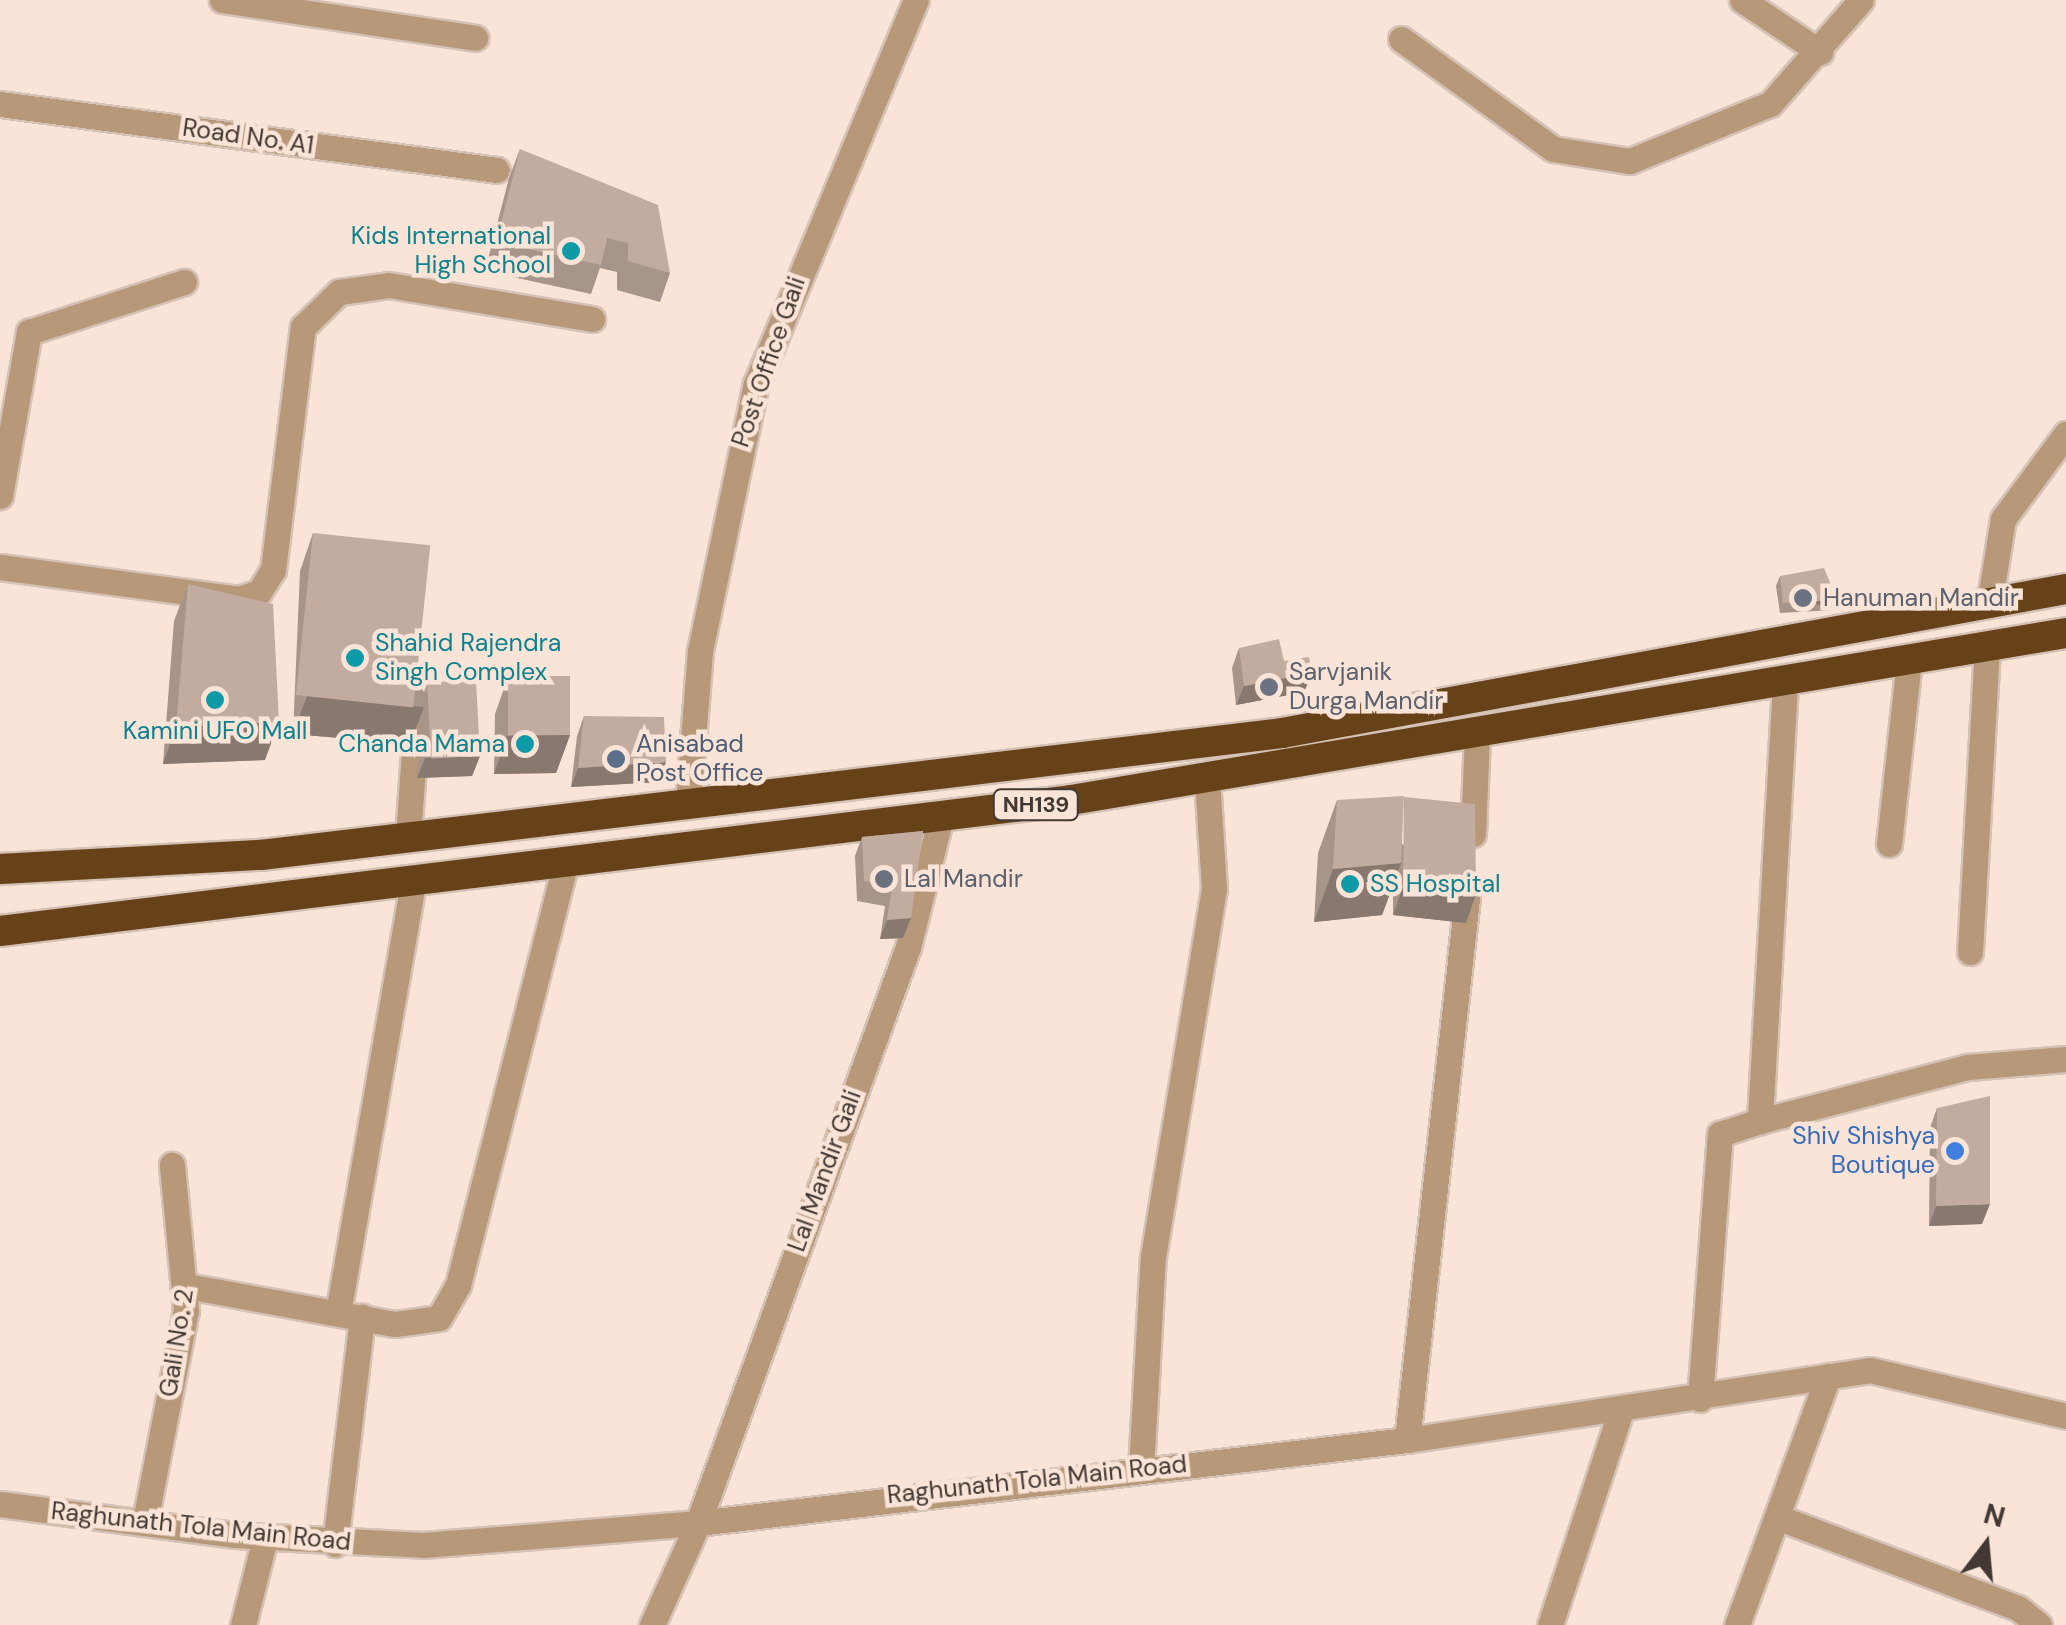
<!DOCTYPE html>
<style>
body{margin:0}
#map{position:relative;width:2066px;height:1625px;overflow:hidden;background:#fae4d7;font-family:"DM Sans",sans-serif}
div>[style]{position:absolute}
[style*='--x']{left:calc(var(--x)*1px);top:calc(var(--y)*1px);width:calc(var(--w)*1px);rotate:calc(var(--a)*1deg)}
.roads{filter:drop-shadow(2px 0 #d5c2b6) drop-shadow(-2px 0 #d5c2b6) drop-shadow(0 2px #d5c2b6) drop-shadow(0 -2px #d5c2b6)}
.minor>*{height:25px;margin:-12.5px;padding:0 12.5px;transform-origin:12.5px;border-radius:12.5px;background:#b79879}
.highway>*{height:30px;margin:-15px;padding:0 15px;transform-origin:15px;border-radius:15px;background:#674219}
.wall>*{inset:0;background:#a7948a}
.shaded-wall>*{inset:0;background:#887870;transform-origin:0 0}
.building>*{inset:0;background:#c2aca0;transform-origin:0 0}
.dots>*{width:28px;height:28px;translate:-50% -50%;box-sizing:border-box;border:5px solid #fae4d7;border-radius:50%}
span{translate:-50% -50%;white-space:nowrap;text-align:center;line-height:1.15;-webkit-text-stroke:9px #fae4d7;paint-order:stroke}
.shield-label span{padding:2px 8px;background:#fae4d7;border:2px solid;border-radius:8px;-webkit-text-stroke-width:0}
.shield-label{font-size:22px;color:#423934;font-weight:700}
.street-label{font-size:25px;color:#423934}
.culture-label{font-size:25px;color:#0d838f}
.right{translate:-100% -50%;text-align:right}
.left{translate:0 -50%;text-align:left}
.worship-label{font-size:25px;color:#5b616d}
.service-label{font-size:25px;color:#4e5e75}
.shop-label{font-size:25px;color:#366cbe}
.north{position:absolute;left:1936px;top:1495px;width:100px;height:100px;-webkit-text-stroke:8px #fae4d7;paint-order:stroke;rotate:16deg;font-size:28px;font-weight:700;line-height:40px;text-align:center;color:#423934}
.north::after{content:'';display:block;margin:auto;width:35px;height:45px;background:#423934;clip-path:polygon(50% 0,100% 100%,50% 72%,0 100%)}
</style>
<div id="map">
<div class="roads">
<div class="minor">
<div style="--x:222;--y:0;--w:256;--a:8.5"></div>
<div style="--x:1742;--y:0;--w:94;--a:33.7"></div>
<div style="--x:1401;--y:39;--w:188;--a:35.9"></div>
<div style="--x:1553;--y:149;--w:78;--a:8.9"></div>
<div style="--x:1630;--y:161;--w:151;--a:-22.2"></div>
<div style="--x:1770;--y:104;--w:138;--a:-48.8"></div>
<div style="--x:0;--y:104;--w:501;--a:7.56"></div>
<div style="--x:0;--y:496;--w:167;--a:-80"></div>
<div style="--x:29;--y:332;--w:163;--a:-17.9"></div>
<div style="--x:0;--y:567;--w:241;--a:7.6"></div>
<div style="--x:239;--y:599;--w:21;--a:-19"></div>
<div style="--x:259;--y:592;--w:26;--a:-58"></div>
<div style="--x:273;--y:570;--w:245;--a:-83"></div>
<div style="--x:303;--y:327;--w:50;--a:-44.2"></div>
<div style="--x:339;--y:292;--w:50;--a:-8"></div>
<div style="--x:389;--y:285;--w:206;--a:9.5"></div>
<div style="--x:1989;--y:605;--w:87;--a:-80.8"></div>
<div style="--x:2003;--y:519;--w:106;--a:-53.5"></div>
<div style="--x:1785;--y:685;--w:437;--a:93.3"></div>
<div style="--x:1760;--y:1121;--w:215;--a:-14.6"></div>
<div style="--x:1968;--y:1067;--w:98;--a:-4.7"></div>
<div style="--x:688;--y:803;--w:152;--a:-85.5"></div>
<div style="--x:700;--y:651;--w:273;--a:-78.2"></div>
<div style="--x:756;--y:384;--w:416;--a:-67.4"></div>
<div style="--x:1473;--y:834;--w:100;--a:-87.7"></div>
<div style="--x:408;--y:837;--w:130;--a:-86"></div>
<div style="--x:1889;--y:844;--w:184;--a:-83.8"></div>
<div style="--x:1970;--y:952;--w:306;--a:-86.8"></div>
<div style="--x:187;--y:1286;--w:211;--a:10.4"></div>
<div style="--x:395;--y:1324;--w:44;--a:-7.8"></div>
<div style="--x:439;--y:1318;--w:38;--a:-60"></div>
<div style="--x:458;--y:1285;--w:434;--a:-75.7"></div>
<div style="--x:338;--y:1313;--w:436;--a:-80.1"></div>
<div style="--x:1700;--y:1399;--w:266;--a:-85.7"></div>
<div style="--x:1720;--y:1134;--w:42;--a:-18"></div>
<div style="--x:1407;--y:1440;--w:554;--a:-83.68"></div>
<div style="--x:1141;--y:1469;--w:212;--a:-86.8"></div>
<div style="--x:1153;--y:1257;--w:373;--a:-80.6"></div>
<div style="--x:1214;--y:889;--w:111;--a:-93.6"></div>
<div style="--x:0;--y:1504;--w:236;--a:7.5"></div>
<div style="--x:234;--y:1535;--w:189;--a:3"></div>
<div style="--x:423;--y:1545;--w:276;--a:-4.6"></div>
<div style="--x:698;--y:1523;--w:714;--a:-6.68"></div>
<div style="--x:1407;--y:1440;--w:468;--a:-8.6"></div>
<div style="--x:1870;--y:1370;--w:201;--a:13.2"></div>
<div style="--x:1777;--y:1517;--w:258;--a:20.7"></div>
<div style="--x:2018;--y:1608;--w:27;--a:39"></div>
<div style="--x:145;--y:1521;--w:214;--a:-79"></div>
<div style="--x:186;--y:1311;--w:147;--a:-95.5"></div>
<div style="--x:335;--y:1544;--w:229;--a:-83.2"></div>
<div style="--x:243;--y:1625;--w:90;--a:-75.8"></div>
<div style="--x:652;--y:1625;--w:112;--a:-65.7"></div>
<div style="--x:698;--y:1523;--w:613;--a:-69.97"></div>
<div style="--x:908;--y:947;--w:134;--a:-75.8"></div>
<div style="--x:1550;--y:1625;--w:223;--a:-71.7"></div>
<div style="--x:1737;--y:1625;--w:265;--a:-69.9"></div>
</div>
<div class="highway">
<div style="--x:0;--y:869;--w:261;--a:-3.1"></div>
<div style="--x:261;--y:855;--w:1028;--a:-6.81"></div>
<div style="--x:1282;--y:733;--w:797;--a:-10.41"></div>
<div style="--x:0;--y:931;--w:1079;--a:-6.97"></div>
<div style="--x:1071;--y:800;--w:1009;--a:-9.53"></div>
</div>
</div>
<div class="wall">
<div style="clip-path:polygon(520px 149px,670px 273px,660px 302px,617px 290px,617px 272px,600px 268px,591px 294px,485px 271px,509px 178px)"></div>
<div style="clip-path:polygon(313px 533px,424px 692px,427px 684px,480px 756px,472px 776px,417px 778px,419px 719px,410px 744px,293px 734px,300px 571px)"></div>
<div style="clip-path:polygon(1780px 576px,1837px 600px,1834px 610px,1780px 613px,1776px 586px)"></div>
<div style="clip-path:polygon(188px 584px,265px 760px,163px 764px,174px 621px)"></div>
<div style="clip-path:polygon(1239px 648px,1284px 661px,1312px 673px,1304px 692px,1236px 705px,1232px 668px)"></div>
<div style="clip-path:polygon(508px 677px,570px 735px,556px 773px,494px 774px,495px 714px)"></div>
<div style="clip-path:polygon(584px 716px,659px 782px,571px 787px,577px 736px)"></div>
<div style="clip-path:polygon(1337px 800px,1476px 894px,1466px 923px,1393px 915px,1393px 886px,1382px 915px,1314px 922px,1318px 853px)"></div>
<div style="clip-path:polygon(923px 831px,903px 938px,880px 939px,885px 906px,857px 901px,855px 856px,862px 837px)"></div>
<div style="clip-path:polygon(1937px 1108px,1982px 1224px,1929px 1226px,1930px 1128px)"></div>
</div>
<div class="shaded-wall">
<div style="left:1837px;top:600px;width:10px;height:54px;rotate:107deg"></div>
<div style="clip-path:polygon(1312px 673px,1304px 692px,1236px 705px,1244px 686px)"></div>
<div style="clip-path:polygon(307px 696px,424px 707px,410px 744px,293px 734px)"></div>
<div style="clip-path:polygon(279px 722px,265px 760px,163px 764px,176px 727px)"></div>
<div style="clip-path:polygon(570px 735px,556px 773px,494px 774px,507px 736px)"></div>
<div style="clip-path:polygon(480px 756px,472px 776px,417px 778px,425px 758px)"></div>
<div style="clip-path:polygon(666px 762px,659px 782px,571px 787px,578px 768px)"></div>
<div style="clip-path:polygon(1401px 863px,1382px 915px,1314px 922px,1333px 869px)"></div>
<div style="clip-path:polygon(1403px 886px,1476px 894px,1466px 923px,1393px 915px)"></div>
<div style="clip-path:polygon(911px 918px,903px 938px,880px 939px,887px 920px)"></div>
<div style="clip-path:polygon(1990px 1204px,1982px 1224px,1929px 1226px,1936px 1206px)"></div>
</div>
<div class="building">
<div style="clip-path:polygon(520px 149px,658px 205px,670px 273px,628px 261px,628px 243px,607px 238px,601px 265px,496px 242px)"></div>
<div style="left:313px;top:533px;width:118px;height:163px;rotate:6deg"></div>
<div style="clip-path:polygon(1824px 568px,1837px 600px,1783px 603px,1780px 576px)"></div>
<div style="clip-path:polygon(188px 584px,273px 604px,279px 722px,176px 727px)"></div>
<div style="clip-path:polygon(1279px 639px,1284px 661px,1309px 657px,1312px 673px,1244px 686px,1239px 648px)"></div>
<div style="left:570px;top:676px;width:59px;height:62px;rotate:90deg"></div>
<div style="left:476px;top:680px;width:76px;height:49px;rotate:87deg"></div>
<div style="clip-path:polygon(584px 716px,664px 717px,666px 762px,578px 768px)"></div>
<div style="clip-path:polygon(1404px 796px,1401px 863px,1333px 869px,1337px 800px)"></div>
<div style="clip-path:polygon(1404px 797px,1475px 804px,1476px 894px,1403px 886px)"></div>
<div style="clip-path:polygon(923px 831px,911px 918px,887px 920px,892px 887px,864px 881px,862px 837px)"></div>
<div style="clip-path:polygon(1990px 1096px,1990px 1204px,1936px 1206px,1937px 1108px)"></div>
</div>
<div class="dots">
<div style="left:571px;top:251px;background:#0f9aa8"></div>
<div style="left:1803px;top:598px;background:#6b7280"></div>
<div style="left:355px;top:658px;background:#0f9aa8"></div>
<div style="left:1269px;top:687px;background:#6b7280"></div>
<div style="left:215px;top:700px;background:#0f9aa8"></div>
<div style="left:525px;top:744px;background:#0f9aa8"></div>
<div style="left:616px;top:759px;background:#5c6f8a"></div>
<div style="left:884px;top:879px;background:#6b7280"></div>
<div style="left:1350px;top:884px;background:#0f9aa8"></div>
<div style="left:1955px;top:1151px;background:#3f7fe0"></div>
</div>
<div class="shield-label">
<span style="left:1036px;top:805px">NH139</span>
</div>
<div class="street-label">
<span style="left:248px;top:137px;rotate:8deg">Road No. A1</span>
<span style="left:769px;top:362px;rotate:-71deg">Post Office Gali</span>
<span style="left:825px;top:1171px;rotate:-70deg">Lal Mandir Gali</span>
<span style="left:177px;top:1343px;rotate:-81deg">Gali No. 2</span>
<span style="left:1037px;top:1480px;rotate:-6deg">Raghunath Tola Main Road</span>
<span style="left:201px;top:1527px;rotate:6deg">Raghunath Tola Main Road</span>
</div>
<div class="culture-label">
<span class="right" style="left:551px;top:251px">Kids International<br>High School</span>
<span class="left" style="left:375px;top:658px">Shahid Rajendra<br>Singh Complex</span>
<span style="left:215px;top:731px">Kamini UFO Mall</span>
<span class="right" style="left:505px;top:744px">Chanda Mama</span>
<span class="left" style="left:1370px;top:884px">SS Hospital</span>
</div>
<div class="worship-label">
<span class="left" style="left:1823px;top:598px">Hanuman Mandir</span>
<span class="left" style="left:1289px;top:687px">Sarvjanik<br>Durga Mandir</span>
<span class="left" style="left:904px;top:879px">Lal Mandir</span>
</div>
<div class="service-label">
<span class="left" style="left:636px;top:759px">Anisabad<br>Post Office</span>
</div>
<div class="shop-label">
<span class="right" style="left:1935px;top:1151px">Shiv Shishya<br>Boutique</span>
</div>
<div class="north">N</div>
</div>
